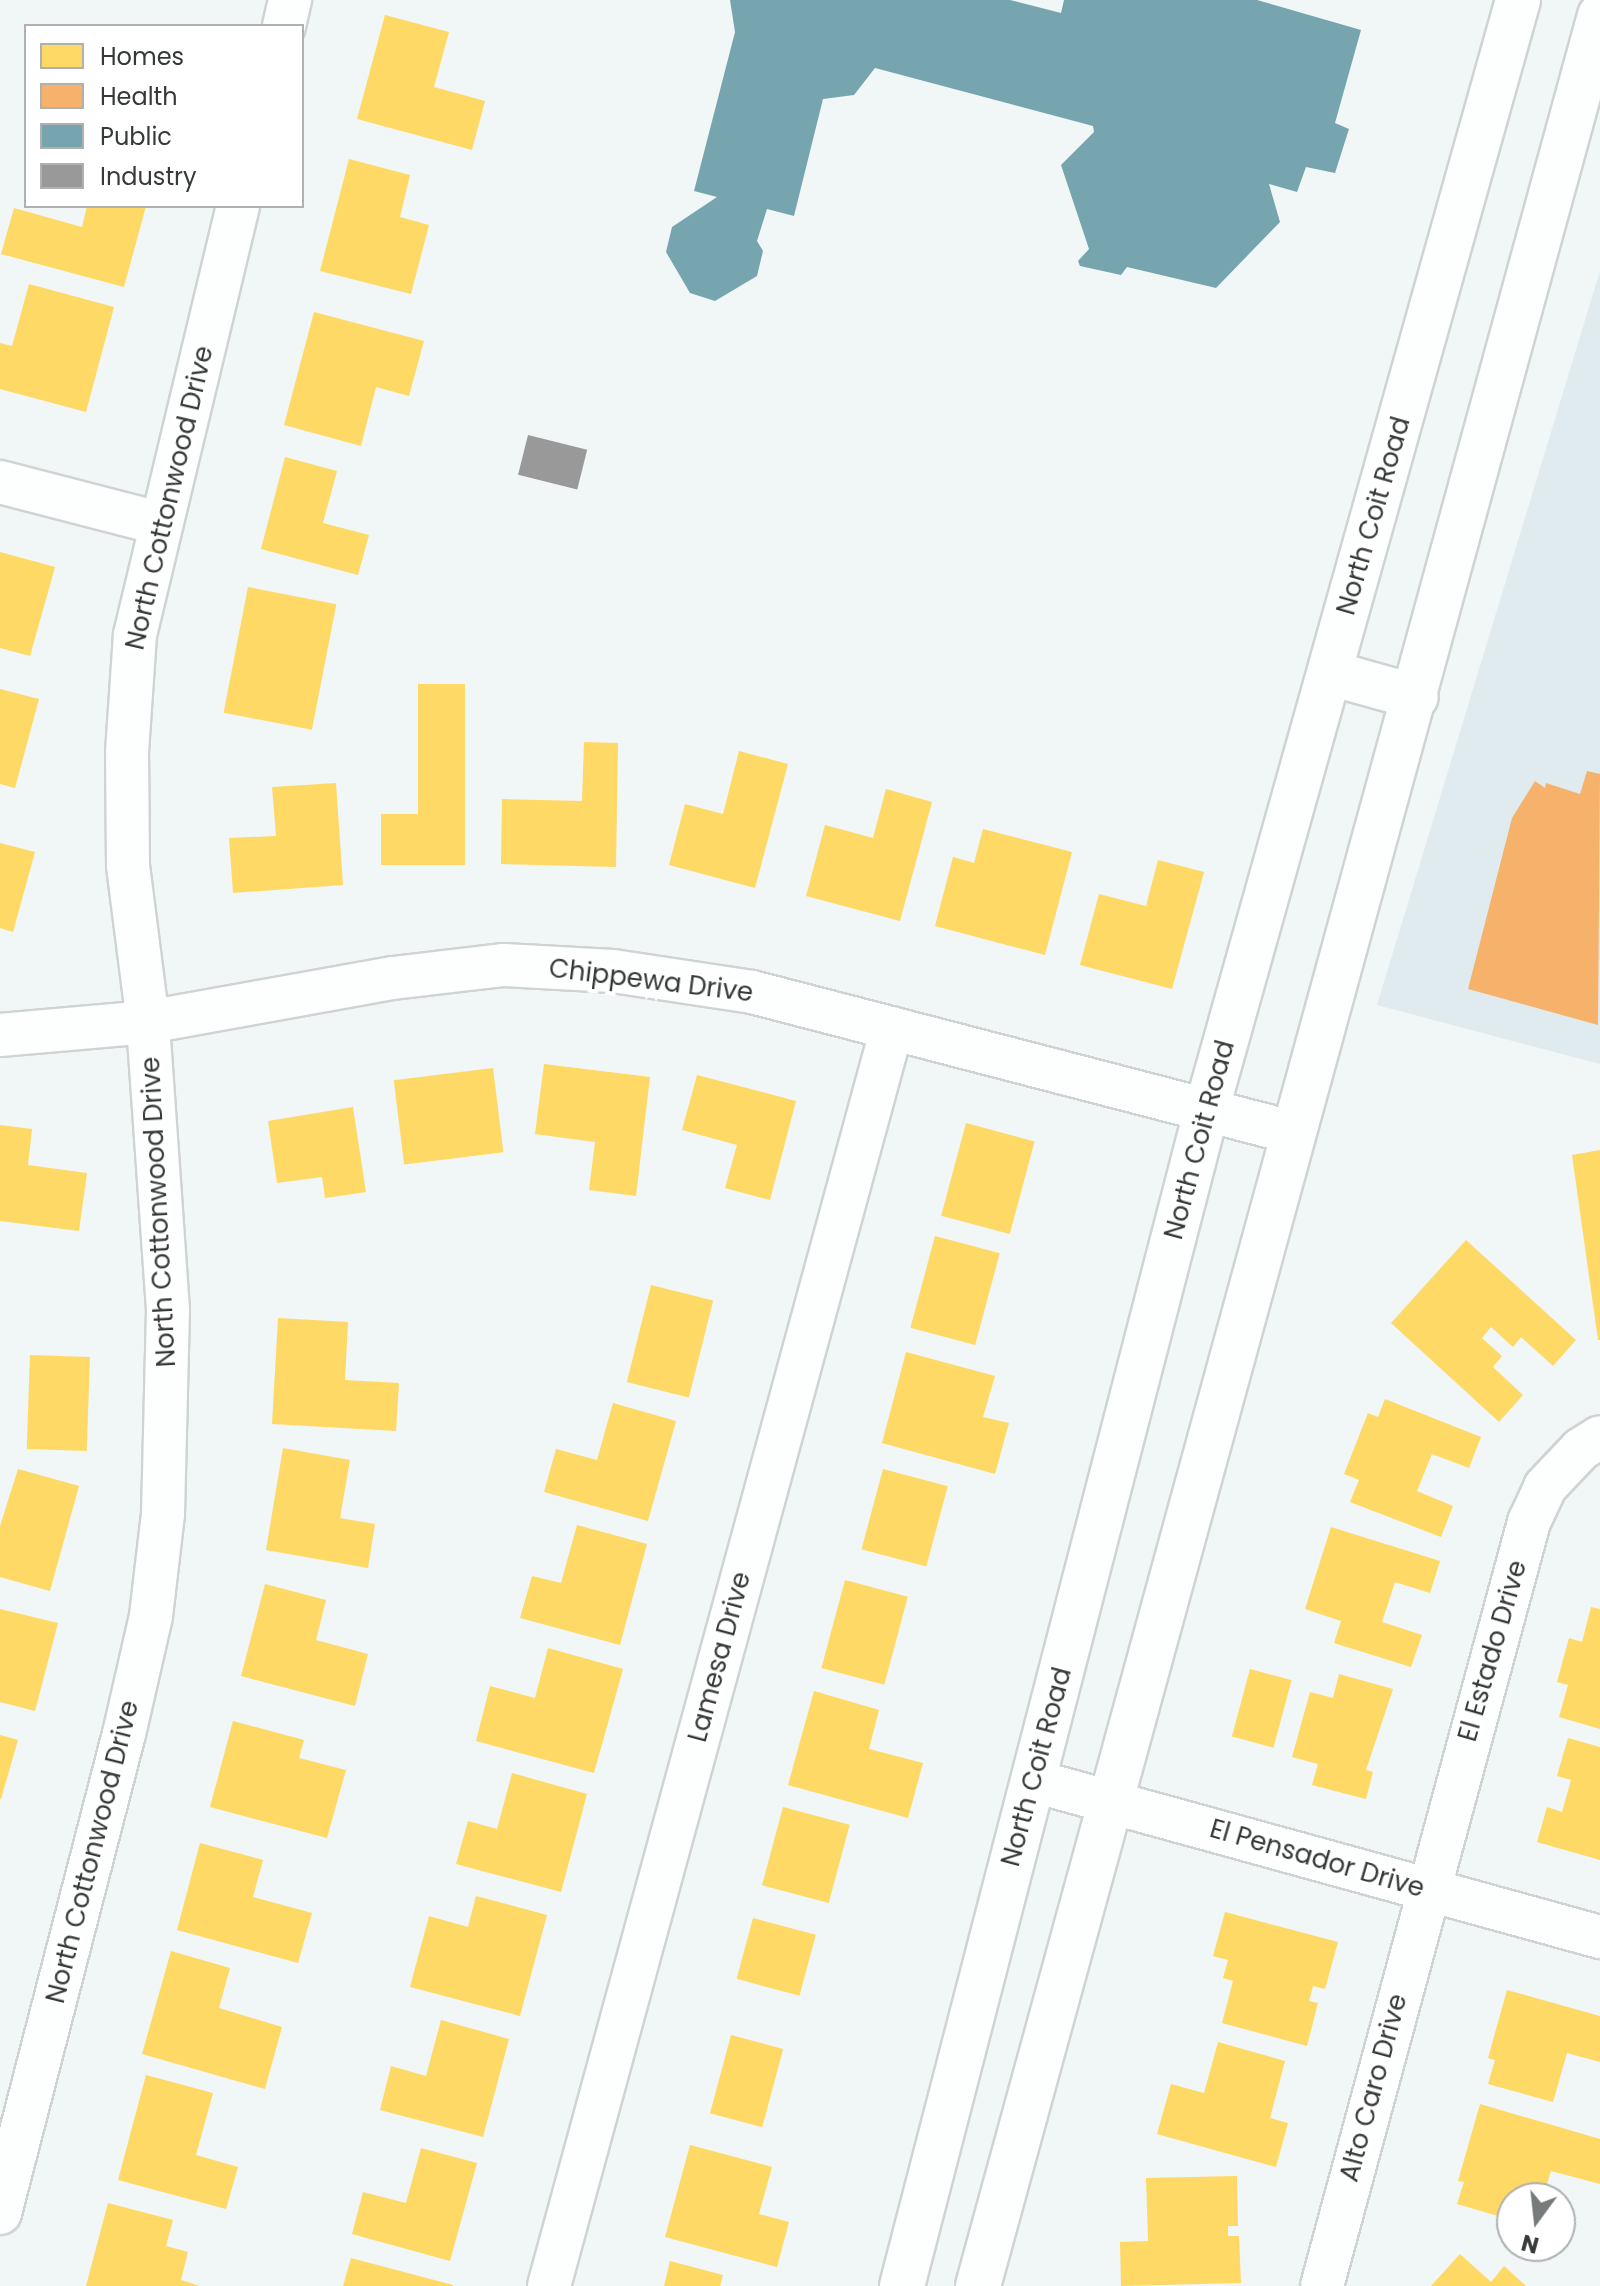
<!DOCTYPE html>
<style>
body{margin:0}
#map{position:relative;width:1600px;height:2286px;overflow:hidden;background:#f1f6f6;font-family:Poppins,sans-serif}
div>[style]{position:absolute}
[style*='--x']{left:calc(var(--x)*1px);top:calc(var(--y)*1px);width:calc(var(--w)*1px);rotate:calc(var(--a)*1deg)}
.built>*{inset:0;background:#dfebee}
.homes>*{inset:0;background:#ffd966;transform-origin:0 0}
.health>*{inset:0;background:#f6b26b}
.public>*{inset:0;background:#76a5af}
.industry>*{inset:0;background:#999;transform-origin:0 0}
.roads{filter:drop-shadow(2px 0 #cfd3d4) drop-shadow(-2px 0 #cfd3d4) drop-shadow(0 2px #cfd3d4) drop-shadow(0 -2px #cfd3d4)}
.minor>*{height:42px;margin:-21px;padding:0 21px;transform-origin:21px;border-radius:21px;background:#fdfefe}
.secondary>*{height:44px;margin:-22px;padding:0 22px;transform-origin:22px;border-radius:22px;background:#fdfefe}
span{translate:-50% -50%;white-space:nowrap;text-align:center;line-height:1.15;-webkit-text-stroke:8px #fff;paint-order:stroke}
.street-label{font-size:26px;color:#36393a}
.legend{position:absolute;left:24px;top:24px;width:280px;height:184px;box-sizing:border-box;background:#fff;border:2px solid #afb0b0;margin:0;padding:10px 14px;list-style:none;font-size:24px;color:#36393a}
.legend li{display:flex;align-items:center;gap:16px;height:40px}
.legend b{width:40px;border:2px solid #afb0b0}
.north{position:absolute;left:1496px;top:2182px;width:80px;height:80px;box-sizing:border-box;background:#fff;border:2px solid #afb0b0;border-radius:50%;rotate:195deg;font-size:22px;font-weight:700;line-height:32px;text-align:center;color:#36393a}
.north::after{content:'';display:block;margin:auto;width:28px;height:36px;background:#777b7c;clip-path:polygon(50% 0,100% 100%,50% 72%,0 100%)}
</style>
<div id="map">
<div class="built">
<div style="clip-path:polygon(1600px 271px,1600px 1064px,1377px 1005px)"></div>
</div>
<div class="homes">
<div style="clip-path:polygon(385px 15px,449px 32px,434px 87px,485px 101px,472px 150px,357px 119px)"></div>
<div style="clip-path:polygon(349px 159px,410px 175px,400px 217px,429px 225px,411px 294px,320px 271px)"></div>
<div style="clip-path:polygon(87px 206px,146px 206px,124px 287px,1px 254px,14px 208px,82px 227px)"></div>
<div style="clip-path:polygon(29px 284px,114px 307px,86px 412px,0 389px,0 343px,12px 346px)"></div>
<div style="clip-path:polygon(314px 312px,424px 341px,409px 396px,376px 387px,361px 446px,284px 425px)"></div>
<div style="clip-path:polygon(285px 457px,337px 471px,323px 523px,369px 535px,358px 575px,261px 549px)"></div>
<div style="clip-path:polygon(0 552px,55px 567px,30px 656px,0 648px)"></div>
<div style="left:248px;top:587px;width:90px;height:128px;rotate:11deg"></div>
<div style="clip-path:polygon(418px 684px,465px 684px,465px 865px,381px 865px,381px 814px,418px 814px)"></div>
<div style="clip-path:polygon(0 689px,39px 699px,15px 788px,0 784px)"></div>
<div style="clip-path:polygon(584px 742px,618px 743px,616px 867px,501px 864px,502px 799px,582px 801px)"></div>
<div style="clip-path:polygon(739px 751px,788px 764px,755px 888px,669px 865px,685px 804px,723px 814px)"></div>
<div style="clip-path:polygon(336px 783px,343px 885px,233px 893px,229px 838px,276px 836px,272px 787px)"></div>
<div style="clip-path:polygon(886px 789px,932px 802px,900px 921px,806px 896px,825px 825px,873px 838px)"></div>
<div style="clip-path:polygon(983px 829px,1072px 852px,1045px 955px,935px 926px,953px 857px,974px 863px)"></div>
<div style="clip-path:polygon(0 843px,35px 852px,13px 932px,0 928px)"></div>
<div style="clip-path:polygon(1158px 860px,1204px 872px,1172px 989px,1080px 965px,1099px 894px,1146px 906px)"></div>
<div style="clip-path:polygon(544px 1064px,650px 1077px,636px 1196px,589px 1190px,595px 1142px,535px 1134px)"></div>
<div style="left:493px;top:1068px;width:85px;height:100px;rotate:83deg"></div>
<div style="clip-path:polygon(697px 1075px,796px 1101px,770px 1200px,725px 1188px,737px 1145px,682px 1130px)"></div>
<div style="clip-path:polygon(353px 1107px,366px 1192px,325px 1198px,322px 1177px,277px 1183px,268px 1121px)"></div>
<div style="left:966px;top:1123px;width:71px;height:96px;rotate:15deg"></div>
<div style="clip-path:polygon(0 1125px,32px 1129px,28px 1165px,87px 1173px,79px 1231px,0 1221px)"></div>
<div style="clip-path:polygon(1600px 1150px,1600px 1340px,1598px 1340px,1572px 1155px)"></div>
<div style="left:935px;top:1236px;width:67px;height:95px;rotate:15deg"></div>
<div style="clip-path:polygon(1466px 1240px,1576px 1340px,1553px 1366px,1521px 1337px,1513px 1347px,1491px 1327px,1482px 1338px,1502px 1356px,1493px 1367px,1523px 1395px,1499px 1422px,1391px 1323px)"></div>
<div style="left:651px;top:1285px;width:64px;height:100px;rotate:14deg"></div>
<div style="clip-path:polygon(278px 1318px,348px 1322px,345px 1380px,399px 1383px,396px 1431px,272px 1424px)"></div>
<div style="clip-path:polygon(906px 1352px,995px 1376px,983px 1417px,1009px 1423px,995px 1474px,882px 1443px)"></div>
<div style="left:30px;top:1355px;width:60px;height:94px;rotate:2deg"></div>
<div style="clip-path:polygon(1385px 1399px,1481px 1437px,1469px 1468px,1432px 1454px,1417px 1491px,1453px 1506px,1441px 1537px,1350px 1502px,1359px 1480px,1344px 1474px,1368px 1413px,1378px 1417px)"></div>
<div style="clip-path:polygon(613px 1403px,676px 1421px,648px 1521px,544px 1492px,556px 1449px,597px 1460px)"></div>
<div style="clip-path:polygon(283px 1448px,350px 1460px,340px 1518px,375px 1524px,368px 1568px,266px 1550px)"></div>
<div style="clip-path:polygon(18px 1469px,79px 1486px,50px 1591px,0 1577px,0 1526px)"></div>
<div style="left:883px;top:1469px;width:67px;height:83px;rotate:15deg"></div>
<div style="clip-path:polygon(577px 1525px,647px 1544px,620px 1645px,520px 1618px,532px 1576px,561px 1583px)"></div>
<div style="clip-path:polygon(1331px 1527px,1440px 1561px,1430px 1593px,1395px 1582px,1382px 1622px,1422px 1635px,1411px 1667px,1334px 1643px,1341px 1621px,1305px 1609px)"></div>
<div style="left:845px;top:1580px;width:65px;height:91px;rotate:15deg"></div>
<div style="clip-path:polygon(265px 1584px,326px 1600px,316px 1640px,368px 1654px,355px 1706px,241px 1676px)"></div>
<div style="clip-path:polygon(1591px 1607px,1600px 1609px,1600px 1729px,1559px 1717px,1568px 1685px,1557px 1682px,1569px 1638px,1582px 1642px)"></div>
<div style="clip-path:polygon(0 1609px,58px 1623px,35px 1711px,0 1702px)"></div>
<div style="clip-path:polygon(548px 1648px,623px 1669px,594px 1773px,476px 1741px,490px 1686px,535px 1698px)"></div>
<div style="left:1250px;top:1669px;width:43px;height:70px;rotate:15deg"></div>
<div style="clip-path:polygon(1339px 1674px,1393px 1689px,1366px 1770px,1373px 1772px,1366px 1799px,1312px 1785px,1318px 1764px,1292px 1757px,1310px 1692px,1333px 1698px)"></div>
<div style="clip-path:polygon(814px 1691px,879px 1710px,869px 1749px,923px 1763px,908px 1818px,788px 1785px)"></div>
<div style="clip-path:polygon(233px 1721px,304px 1740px,299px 1758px,346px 1770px,327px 1838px,210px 1807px)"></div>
<div style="clip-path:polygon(0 1735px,18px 1740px,1px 1799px,0 1799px)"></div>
<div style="clip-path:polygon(1568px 1738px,1600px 1747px,1600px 1860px,1537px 1842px,1547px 1807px,1562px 1812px,1571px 1780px,1557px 1776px)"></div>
<div style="clip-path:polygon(512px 1773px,587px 1794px,561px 1892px,456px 1864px,468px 1821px,497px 1829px)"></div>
<div style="left:783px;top:1807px;width:69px;height:81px;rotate:15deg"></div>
<div style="clip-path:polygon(200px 1843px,263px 1860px,253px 1897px,312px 1913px,298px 1963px,177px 1930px)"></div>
<div style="clip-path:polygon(476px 1896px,547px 1915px,520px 2016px,410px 1987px,429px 1916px,468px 1927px)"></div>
<div style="clip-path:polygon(1225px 1912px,1338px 1942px,1325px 1989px,1313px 1986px,1309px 2001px,1318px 2003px,1307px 2046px,1222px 2023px,1233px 1981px,1223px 1978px,1228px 1960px,1213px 1956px)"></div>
<div style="left:753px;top:1918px;width:65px;height:63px;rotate:15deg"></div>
<div style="clip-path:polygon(171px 1951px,230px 1968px,219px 2008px,282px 2027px,265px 2089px,142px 2054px)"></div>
<div style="clip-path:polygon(1507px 1990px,1600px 2016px,1600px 2062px,1567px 2053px,1553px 2102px,1488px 2084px,1495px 2060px,1488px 2058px)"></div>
<div style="clip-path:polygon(441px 2020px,509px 2039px,483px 2137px,380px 2110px,391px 2066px,426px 2076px)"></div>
<div style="left:731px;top:2035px;width:54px;height:81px;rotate:15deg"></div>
<div style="clip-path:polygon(1218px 2042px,1285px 2061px,1270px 2118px,1288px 2123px,1276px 2167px,1157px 2134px,1171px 2084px,1204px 2093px)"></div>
<div style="clip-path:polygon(146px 2075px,213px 2093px,196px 2155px,238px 2167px,226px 2209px,118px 2180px)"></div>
<div style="clip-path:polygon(1480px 2104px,1600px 2139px,1600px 2184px,1551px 2171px,1544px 2194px,1556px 2198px,1512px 2198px,1512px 2220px,1457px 2204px,1464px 2182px,1458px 2181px)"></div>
<div style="clip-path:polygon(690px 2145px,772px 2167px,759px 2214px,789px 2222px,777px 2267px,665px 2237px)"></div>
<div style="clip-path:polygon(421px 2148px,477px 2163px,450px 2261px,352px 2234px,363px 2192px,406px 2203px)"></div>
<div style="clip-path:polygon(1237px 2176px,1238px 2226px,1228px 2226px,1228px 2236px,1239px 2236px,1241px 2283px,1121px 2286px,1120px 2242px,1148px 2241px,1146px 2178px)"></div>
<div style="clip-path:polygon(108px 2203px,173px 2220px,166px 2246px,188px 2252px,181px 2280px,200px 2286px,86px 2286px)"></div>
<div style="clip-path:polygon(1460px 2254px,1491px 2282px,1504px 2266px,1526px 2286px,1431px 2286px)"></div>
<div style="clip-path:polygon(351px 2258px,453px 2285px,453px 2286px,343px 2286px)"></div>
<div style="clip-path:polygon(670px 2261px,723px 2275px,720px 2286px,664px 2286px)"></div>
</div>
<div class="health">
<div style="clip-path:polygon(1587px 771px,1600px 774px,1598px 1025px,1468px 989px,1512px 818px,1535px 781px,1545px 788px,1546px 783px,1580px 794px)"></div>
</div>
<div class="public">
<div style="clip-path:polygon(730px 0,1010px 0,1061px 13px,1064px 0,1257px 0,1361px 30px,1335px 123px,1349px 129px,1335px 173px,1306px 167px,1297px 192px,1269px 184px,1280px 222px,1216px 288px,1127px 267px,1121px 275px,1080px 266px,1078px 261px,1089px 249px,1061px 165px,1094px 132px,1093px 126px,875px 68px,854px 95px,823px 99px,794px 216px,767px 209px,757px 241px,763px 251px,757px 276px,715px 301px,690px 293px,666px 252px,672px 227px,717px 197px,694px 191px,735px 32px)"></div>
</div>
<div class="industry">
<div style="left:528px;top:435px;width:61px;height:41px;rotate:14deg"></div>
</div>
<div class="roads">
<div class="minor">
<div style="--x:284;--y:26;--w:27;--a:-77"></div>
<div style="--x:0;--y:482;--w:164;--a:14.5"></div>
<div style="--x:0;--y:1035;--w:149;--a:-5"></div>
<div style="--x:148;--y:1022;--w:249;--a:-10.2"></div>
<div style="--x:393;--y:978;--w:112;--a:-6.7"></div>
<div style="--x:504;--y:965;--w:109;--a:3.2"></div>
<div style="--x:613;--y:971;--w:141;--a:8.6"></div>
<div style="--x:752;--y:992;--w:557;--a:14.56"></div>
<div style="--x:1034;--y:1781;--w:587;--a:15.41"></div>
<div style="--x:0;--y:2213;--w:495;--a:-75.5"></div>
<div style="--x:124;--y:1734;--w:121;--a:-77.1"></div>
<div style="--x:151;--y:1616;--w:103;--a:-83.3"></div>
<div style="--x:163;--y:1514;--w:204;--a:-88.6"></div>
<div style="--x:168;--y:1310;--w:289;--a:-94"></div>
<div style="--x:148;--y:1022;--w:158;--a:-97.3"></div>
<div style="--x:128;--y:865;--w:113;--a:-90.5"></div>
<div style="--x:127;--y:752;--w:117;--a:-86.1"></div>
<div style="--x:135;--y:635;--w:441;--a:-76.5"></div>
<div style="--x:549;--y:2286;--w:1304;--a:-74.75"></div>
<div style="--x:1322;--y:2286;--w:792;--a:-74.84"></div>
<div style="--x:1529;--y:1522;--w:38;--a:-65"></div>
<div style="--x:1545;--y:1487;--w:52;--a:-46.5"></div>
<div style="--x:1581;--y:1449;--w:22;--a:-32"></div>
</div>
<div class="secondary">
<div style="--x:1330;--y:673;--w:89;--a:15.6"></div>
<div style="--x:902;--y:2286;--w:1217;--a:-75.48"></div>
<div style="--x:1207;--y:1108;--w:1151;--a:-74.32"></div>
<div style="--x:978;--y:2286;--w:2354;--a:-74.68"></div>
</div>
</div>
<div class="street-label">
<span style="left:170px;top:498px;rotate:-77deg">North Cottonwood Drive</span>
<span style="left:1374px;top:516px;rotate:-74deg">North Coit Road</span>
<span style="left:651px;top:981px;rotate:7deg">Chippewa Drive</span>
<span style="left:1200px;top:1140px;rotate:-75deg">North Coit Road</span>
<span style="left:159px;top:1212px;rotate:-93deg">North Cottonwood Drive</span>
<span style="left:1493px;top:1651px;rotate:-74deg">El Estado Drive</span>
<span style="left:720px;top:1657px;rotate:-75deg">Lamesa Drive</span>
<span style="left:1037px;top:1767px;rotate:-75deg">North Coit Road</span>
<span style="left:93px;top:1852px;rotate:-76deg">North Cottonwood Drive</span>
<span style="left:1317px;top:1859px;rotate:16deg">El Pensador Drive</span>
<span style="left:1374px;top:2088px;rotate:-75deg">Alto Caro Drive</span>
</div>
<ul class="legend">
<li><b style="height:22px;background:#ffd966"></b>Homes</li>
<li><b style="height:22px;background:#f6b26b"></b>Health</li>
<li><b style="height:22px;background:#76a5af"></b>Public</li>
<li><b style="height:22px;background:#999"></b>Industry</li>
</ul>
<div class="north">N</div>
</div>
